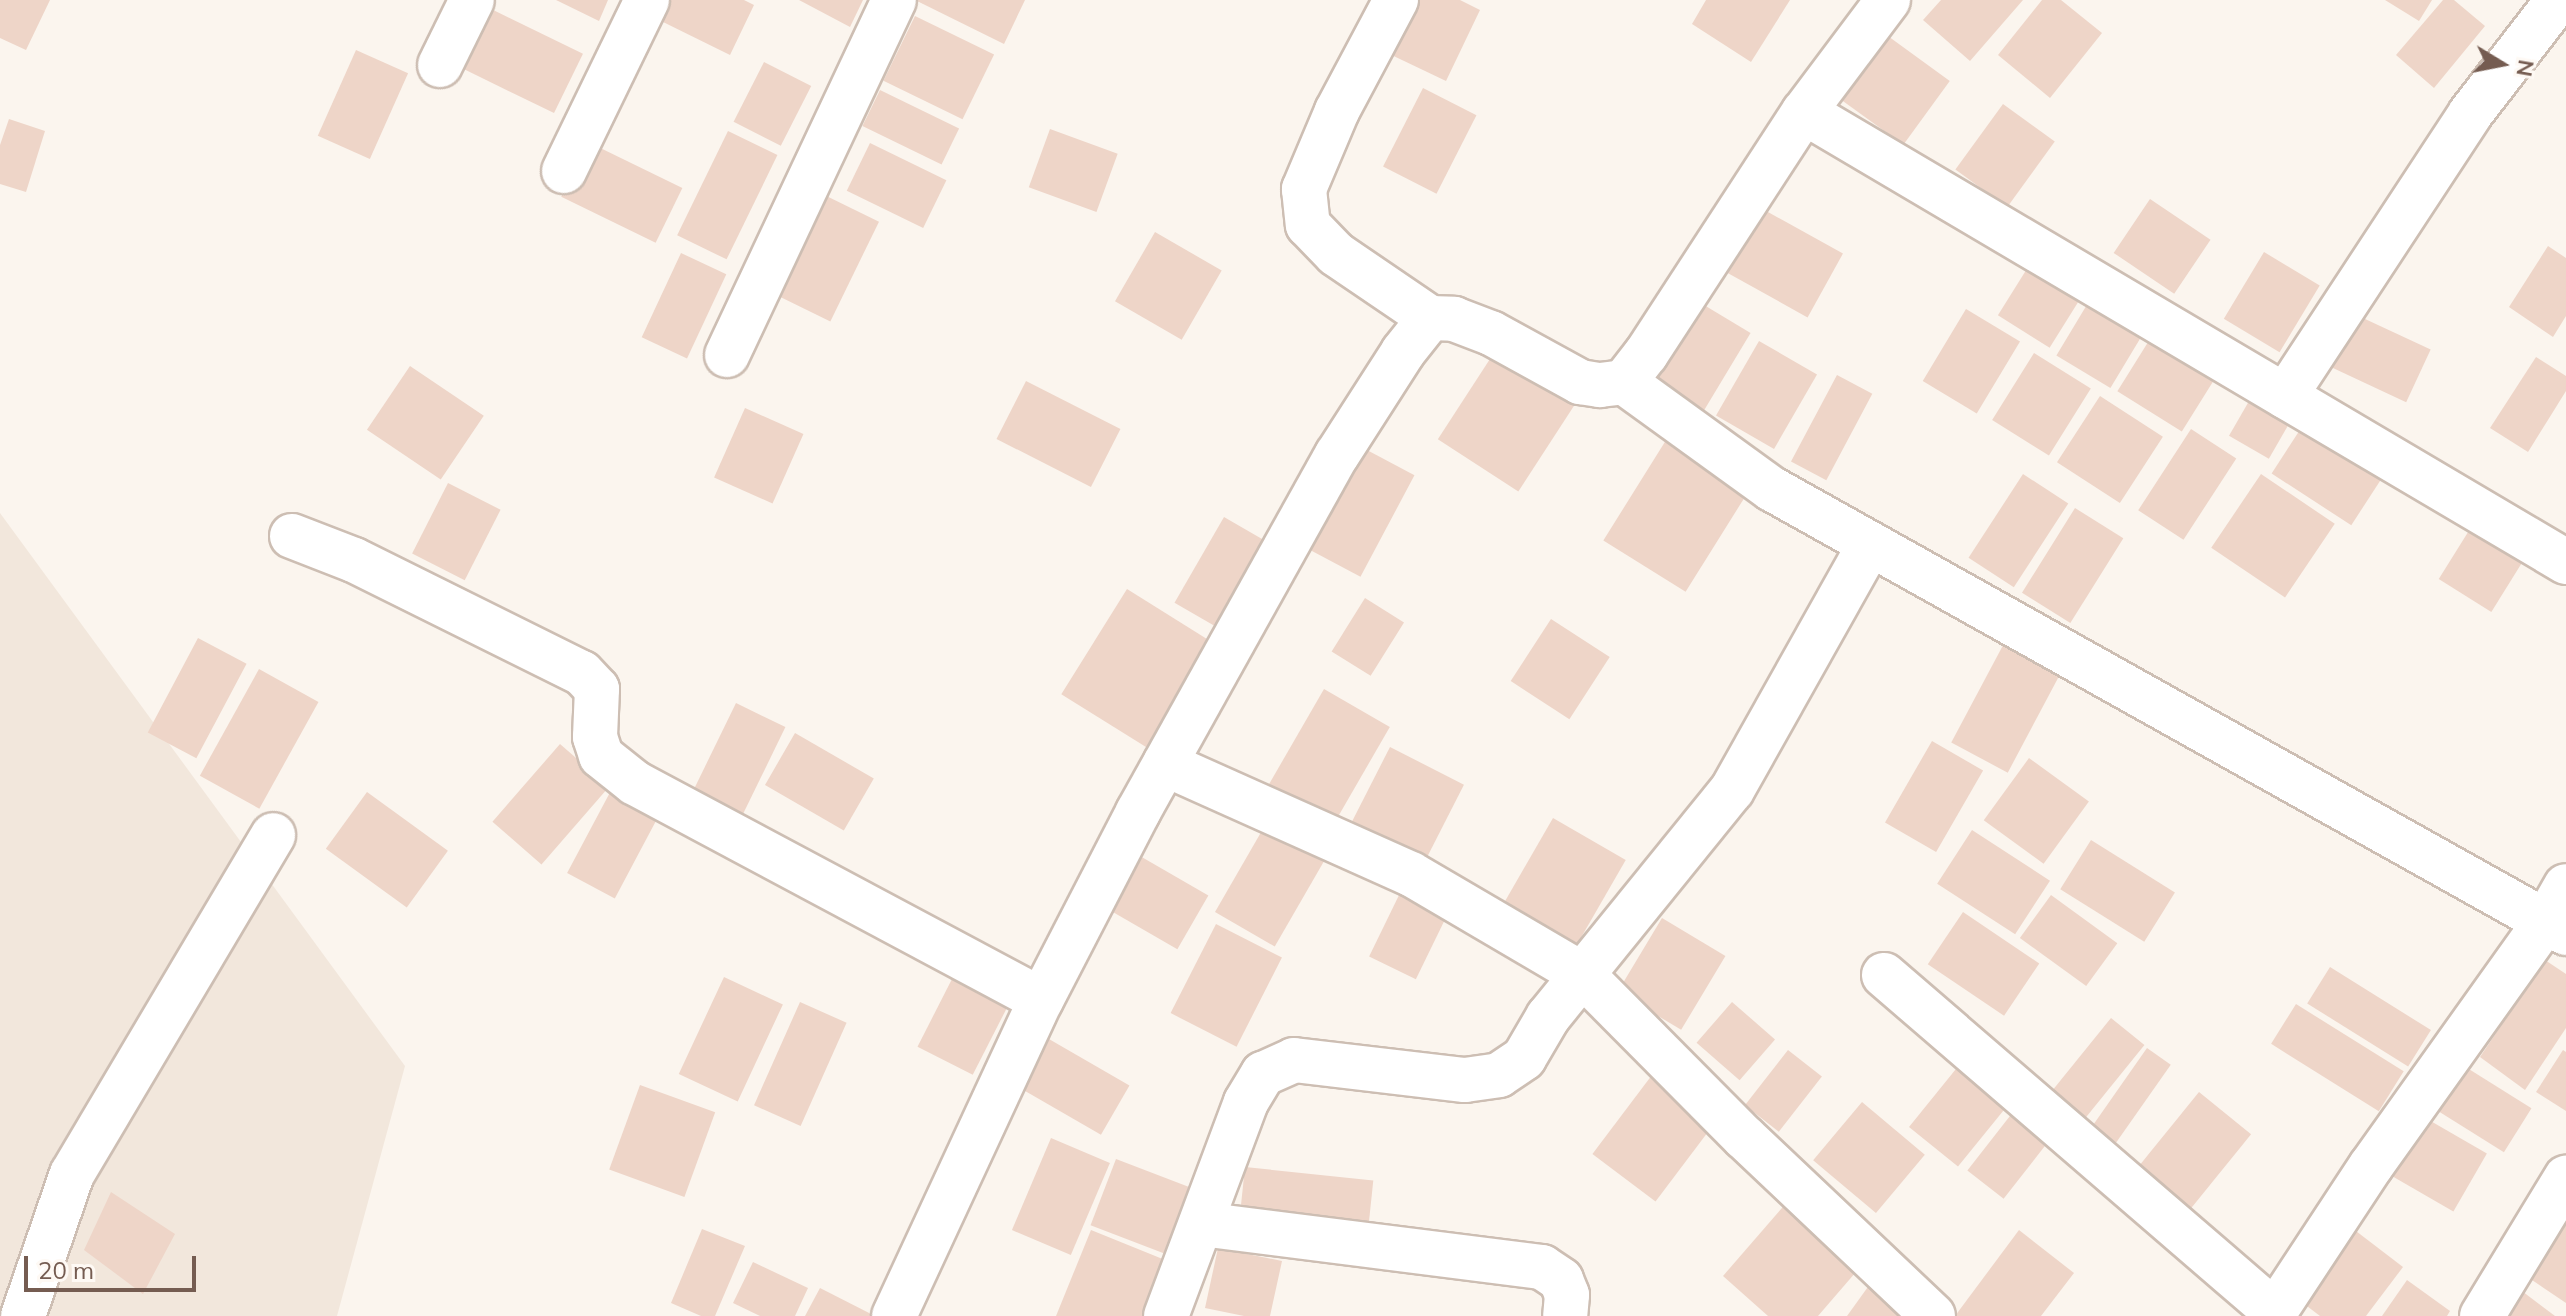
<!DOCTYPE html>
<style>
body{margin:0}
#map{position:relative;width:2566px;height:1316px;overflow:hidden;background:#fbf5ee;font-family:Mulish,sans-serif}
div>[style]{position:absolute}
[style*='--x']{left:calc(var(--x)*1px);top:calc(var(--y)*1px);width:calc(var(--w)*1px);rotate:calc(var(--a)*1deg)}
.residential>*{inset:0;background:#f2e7dc}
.building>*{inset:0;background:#eed5c8;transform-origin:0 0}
.roads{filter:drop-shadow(2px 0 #cdbeb3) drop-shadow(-2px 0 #cdbeb3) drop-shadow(0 2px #cdbeb3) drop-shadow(0 -2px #cdbeb3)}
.minor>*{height:44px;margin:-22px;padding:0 22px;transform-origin:22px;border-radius:22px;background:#fff}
span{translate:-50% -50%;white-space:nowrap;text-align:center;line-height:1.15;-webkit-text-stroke:8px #fef9f4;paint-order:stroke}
.north{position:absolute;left:2462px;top:24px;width:80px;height:80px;-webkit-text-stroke:6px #fef9f4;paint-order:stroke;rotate:100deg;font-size:22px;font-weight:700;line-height:32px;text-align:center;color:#755c51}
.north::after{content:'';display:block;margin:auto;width:28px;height:36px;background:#755c51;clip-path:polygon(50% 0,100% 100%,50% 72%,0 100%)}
.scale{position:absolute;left:24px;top:1256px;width:172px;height:36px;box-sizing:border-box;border:4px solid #755c51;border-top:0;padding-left:10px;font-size:24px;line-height:28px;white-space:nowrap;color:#755c51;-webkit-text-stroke:6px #fef9f4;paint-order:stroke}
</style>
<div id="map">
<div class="residential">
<div style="clip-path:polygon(0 513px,405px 1066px,337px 1316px,0 1316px)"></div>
</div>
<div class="building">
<div style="clip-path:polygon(0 0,50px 0,26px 50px,0 38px)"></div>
<div style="clip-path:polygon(556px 0,608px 0,599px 21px)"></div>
<div style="clip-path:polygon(669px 0,744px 0,754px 5px,730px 55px,659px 20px)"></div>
<div style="clip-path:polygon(799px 0,863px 0,850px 27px)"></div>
<div style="clip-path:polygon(915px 0,1025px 0,1004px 44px)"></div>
<div style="clip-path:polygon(1405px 0,1460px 0,1480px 10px,1446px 81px,1381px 50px)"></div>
<div style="clip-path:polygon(1706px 0,1790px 0,1751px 62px,1692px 24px)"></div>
<div style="clip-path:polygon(1941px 0,2023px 0,1970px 61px,1923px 20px)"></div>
<div style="clip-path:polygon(2042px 0,2061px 0,2102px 33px,2050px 98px,1998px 55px)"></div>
<div style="clip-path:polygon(2385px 0,2432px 0,2419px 21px)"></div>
<div style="clip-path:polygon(2443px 0,2454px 0,2485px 26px,2434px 88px,2396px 55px)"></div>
<div style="left:485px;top:6px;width:109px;height:66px;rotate:26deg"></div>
<div style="left:915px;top:16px;width:88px;height:72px;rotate:26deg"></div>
<div style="left:1881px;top:31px;width:85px;height:79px;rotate:36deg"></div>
<div style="left:356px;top:50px;width:57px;height:94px;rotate:24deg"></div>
<div style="left:764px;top:62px;width:53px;height:67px;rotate:27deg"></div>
<div style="left:1423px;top:88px;width:60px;height:88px;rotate:27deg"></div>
<div style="left:880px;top:90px;width:88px;height:40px;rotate:26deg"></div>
<div style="left:2003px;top:104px;width:64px;height:81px;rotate:36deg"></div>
<div style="clip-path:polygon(9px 119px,45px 131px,26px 192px,0 184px,0 145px)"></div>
<div style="left:1050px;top:129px;width:72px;height:62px;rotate:20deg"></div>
<div style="left:728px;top:131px;width:55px;height:116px;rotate:26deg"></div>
<div style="left:588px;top:142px;width:105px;height:61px;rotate:26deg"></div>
<div style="left:870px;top:143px;width:85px;height:53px;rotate:26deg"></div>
<div style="left:808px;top:187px;width:79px;height:111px;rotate:26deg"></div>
<div style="left:2150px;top:199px;width:73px;height:65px;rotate:34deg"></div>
<div style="left:1759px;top:207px;width:96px;height:73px;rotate:29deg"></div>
<div style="left:1155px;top:232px;width:77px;height:80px;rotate:30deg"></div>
<div style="clip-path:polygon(2548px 246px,2566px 258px,2566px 316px,2553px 337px,2509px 307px)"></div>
<div style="left:2264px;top:252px;width:65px;height:78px;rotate:31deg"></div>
<div style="left:681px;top:253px;width:50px;height:93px;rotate:25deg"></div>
<div style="left:2035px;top:256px;width:61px;height:70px;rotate:32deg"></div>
<div style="left:2094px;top:293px;width:63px;height:73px;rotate:31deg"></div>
<div style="left:1694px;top:299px;width:66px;height:92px;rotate:31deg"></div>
<div style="left:1966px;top:309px;width:63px;height:84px;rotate:31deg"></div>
<div style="left:2350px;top:312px;width:89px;height:58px;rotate:25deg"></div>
<div style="left:2155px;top:331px;width:76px;height:71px;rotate:32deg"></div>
<div style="left:1759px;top:341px;width:67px;height:86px;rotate:30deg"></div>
<div style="left:1501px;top:342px;width:96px;height:116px;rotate:33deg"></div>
<div style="left:2034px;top:353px;width:67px;height:79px;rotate:32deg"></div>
<div style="clip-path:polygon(2536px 357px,2566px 376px,2566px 391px,2528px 452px,2490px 428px)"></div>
<div style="left:410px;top:366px;width:89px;height:77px;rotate:34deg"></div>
<div style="left:1837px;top:375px;width:40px;height:98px;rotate:28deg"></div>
<div style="left:1026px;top:381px;width:106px;height:65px;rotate:27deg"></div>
<div style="left:2256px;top:389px;width:46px;height:54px;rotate:30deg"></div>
<div style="left:2100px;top:396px;width:75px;height:79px;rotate:33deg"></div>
<div style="left:745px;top:408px;width:64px;height:76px;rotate:24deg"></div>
<div style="left:2307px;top:419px;width:95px;height:65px;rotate:33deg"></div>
<div style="left:2191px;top:429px;width:54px;height:97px;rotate:33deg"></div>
<div style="left:1668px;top:437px;width:97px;height:122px;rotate:32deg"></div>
<div style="left:1350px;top:441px;width:73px;height:115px;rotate:28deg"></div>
<div style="left:2023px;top:474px;width:54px;height:100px;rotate:33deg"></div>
<div style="left:2261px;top:474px;width:89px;height:89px;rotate:34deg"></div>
<div style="left:448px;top:483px;width:59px;height:79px;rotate:27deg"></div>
<div style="left:2075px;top:508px;width:57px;height:100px;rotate:32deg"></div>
<div style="left:1224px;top:517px;width:56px;height:99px;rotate:30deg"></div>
<div style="left:2470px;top:529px;width:62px;height:59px;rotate:32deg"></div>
<div style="left:1127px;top:589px;width:107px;height:124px;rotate:32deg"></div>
<div style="left:1365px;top:598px;width:46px;height:63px;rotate:32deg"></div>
<div style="left:1551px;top:619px;width:70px;height:74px;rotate:33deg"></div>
<div style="left:2009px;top:634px;width:64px;height:123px;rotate:28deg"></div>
<div style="left:198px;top:638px;width:55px;height:107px;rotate:28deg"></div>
<div style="left:259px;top:669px;width:68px;height:122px;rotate:29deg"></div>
<div style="left:1324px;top:689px;width:76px;height:112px;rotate:30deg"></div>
<div style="left:736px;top:703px;width:55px;height:104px;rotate:26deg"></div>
<div style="left:795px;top:733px;width:91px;height:60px;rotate:30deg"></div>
<div style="left:1932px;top:741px;width:59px;height:94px;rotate:30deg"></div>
<div style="left:560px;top:744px;width:65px;height:103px;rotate:41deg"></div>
<div style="left:1390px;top:747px;width:83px;height:87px;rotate:27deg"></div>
<div style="left:2029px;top:758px;width:74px;height:77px;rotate:36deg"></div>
<div style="left:615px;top:783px;width:54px;height:102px;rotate:28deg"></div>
<div style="left:367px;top:792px;width:100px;height:70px;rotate:36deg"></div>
<div style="left:1271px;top:815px;width:69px;height:112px;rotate:30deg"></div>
<div style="left:1553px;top:818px;width:84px;height:109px;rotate:30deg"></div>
<div style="left:1972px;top:830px;width:93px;height:64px;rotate:33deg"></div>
<div style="left:2091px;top:840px;width:99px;height:58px;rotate:32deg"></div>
<div style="left:1133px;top:852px;width:87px;height:62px;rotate:30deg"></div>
<div style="left:1402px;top:889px;width:52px;height:75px;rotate:26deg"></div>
<div style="left:2051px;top:895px;width:82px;height:53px;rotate:36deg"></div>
<div style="left:1963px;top:912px;width:92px;height:63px;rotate:34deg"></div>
<div style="left:1662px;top:918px;width:74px;height:86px;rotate:31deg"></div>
<div style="left:1216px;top:924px;width:74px;height:100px;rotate:27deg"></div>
<div style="clip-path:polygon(2545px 960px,2566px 974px,2566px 1028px,2525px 1090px,2480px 1057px)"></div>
<div style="left:2330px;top:967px;width:119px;height:43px;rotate:32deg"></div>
<div style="left:724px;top:977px;width:65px;height:107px;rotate:25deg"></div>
<div style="left:952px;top:979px;width:62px;height:76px;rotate:27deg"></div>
<div style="left:800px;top:1002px;width:51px;height:113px;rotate:24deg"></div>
<div style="left:1732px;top:1002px;width:57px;height:54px;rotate:41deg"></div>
<div style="left:2296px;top:1004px;width:127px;height:47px;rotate:32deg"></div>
<div style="left:2111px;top:1018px;width:43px;height:98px;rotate:39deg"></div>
<div style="left:1042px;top:1035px;width:101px;height:57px;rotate:30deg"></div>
<div style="left:2147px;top:1048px;width:29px;height:97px;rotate:35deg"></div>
<div style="left:1788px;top:1050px;width:43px;height:70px;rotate:38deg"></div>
<div style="clip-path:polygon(2563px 1050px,2566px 1052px,2566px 1111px,2536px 1092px)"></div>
<div style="left:2456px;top:1061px;width:89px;height:52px;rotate:32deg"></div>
<div style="left:1960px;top:1064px;width:63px;height:81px;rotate:39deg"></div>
<div style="left:1652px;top:1075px;width:79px;height:99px;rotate:37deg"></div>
<div style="left:640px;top:1085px;width:80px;height:90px;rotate:20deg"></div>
<div style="left:2199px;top:1092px;width:67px;height:96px;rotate:39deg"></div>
<div style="left:2024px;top:1098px;width:46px;height:92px;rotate:38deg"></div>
<div style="left:1862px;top:1102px;width:82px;height:76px;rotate:40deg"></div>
<div style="left:2415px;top:1112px;width:83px;height:67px;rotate:30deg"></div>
<div style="left:1051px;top:1138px;width:64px;height:100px;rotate:23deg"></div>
<div style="left:1116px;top:1159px;width:79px;height:71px;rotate:21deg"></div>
<div style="left:1245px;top:1167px;width:129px;height:48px;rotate:6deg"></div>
<div style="clip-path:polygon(111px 1192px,175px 1234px,143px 1294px,84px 1250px)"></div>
<div style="clip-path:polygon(1788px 1201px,1862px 1265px,1818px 1316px,1768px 1316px,1723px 1276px)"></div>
<div style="clip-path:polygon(2558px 1215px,2566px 1221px,2566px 1303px,2520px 1272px)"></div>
<div style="clip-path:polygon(2352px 1228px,2403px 1267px,2366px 1316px,2320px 1316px,2299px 1300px)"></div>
<div style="clip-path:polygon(702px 1229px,745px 1246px,715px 1316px,701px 1316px,671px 1303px)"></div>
<div style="clip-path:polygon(1091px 1230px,1175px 1264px,1153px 1316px,1056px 1316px)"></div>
<div style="clip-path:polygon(2019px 1230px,2074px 1273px,2041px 1316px,1955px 1316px)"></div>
<div style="clip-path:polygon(1218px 1248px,1282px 1261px,1270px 1316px,1244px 1316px,1205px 1308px)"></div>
<div style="clip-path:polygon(753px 1262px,808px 1288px,795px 1316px,760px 1316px,733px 1303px)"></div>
<div style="clip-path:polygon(2407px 1280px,2450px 1311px,2447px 1316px,2382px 1316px)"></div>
<div style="clip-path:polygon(1870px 1284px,1915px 1316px,1847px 1316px)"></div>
<div style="clip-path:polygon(2514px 1285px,2555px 1316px,2492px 1316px)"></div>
<div style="clip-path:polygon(820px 1288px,875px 1316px,805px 1316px)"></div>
</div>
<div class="roads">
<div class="minor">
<div style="--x:1396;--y:0;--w:126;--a:118"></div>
<div style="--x:1337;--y:111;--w:85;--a:112.9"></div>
<div style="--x:1304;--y:189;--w:36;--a:84"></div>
<div style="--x:1308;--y:225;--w:40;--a:46"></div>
<div style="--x:1336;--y:254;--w:114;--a:34.2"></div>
<div style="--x:440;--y:65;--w:72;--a:-63.8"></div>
<div style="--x:1804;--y:112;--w:885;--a:30.56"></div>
<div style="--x:564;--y:171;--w:190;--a:-64.1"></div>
<div style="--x:727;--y:355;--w:392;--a:-64.8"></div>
<div style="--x:1624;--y:382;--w:183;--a:35.9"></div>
<div style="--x:1772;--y:489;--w:910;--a:29.21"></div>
<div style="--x:2285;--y:396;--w:337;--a:-56.7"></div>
<div style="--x:2470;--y:114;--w:144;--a:-52.3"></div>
<div style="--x:292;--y:536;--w:66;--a:21.2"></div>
<div style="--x:354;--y:560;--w:254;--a:26.4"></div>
<div style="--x:582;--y:673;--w:22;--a:47"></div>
<div style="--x:597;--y:689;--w:48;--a:92.4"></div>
<div style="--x:595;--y:737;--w:20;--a:72"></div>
<div style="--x:601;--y:756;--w:43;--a:38.5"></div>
<div style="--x:635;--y:783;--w:460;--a:28.1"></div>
<div style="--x:1165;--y:764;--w:269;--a:24.1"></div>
<div style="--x:1411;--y:874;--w:199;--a:30.4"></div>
<div style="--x:1583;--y:975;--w:228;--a:45.2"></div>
<div style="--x:1744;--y:1137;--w:260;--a:43.4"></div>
<div style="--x:1884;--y:975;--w:516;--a:40.76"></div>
<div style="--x:1201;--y:1224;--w:344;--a:7.2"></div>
<div style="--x:1542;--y:1267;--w:23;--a:34"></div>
<div style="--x:1561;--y:1280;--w:16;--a:68"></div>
<div style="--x:1567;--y:1295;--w:21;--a:95"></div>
<div style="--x:23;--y:1316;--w:150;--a:-71"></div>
<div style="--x:72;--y:1174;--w:394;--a:-59.3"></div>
<div style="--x:894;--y:1316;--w:349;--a:-65.1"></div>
<div style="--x:1041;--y:1000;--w:212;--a:-62.7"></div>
<div style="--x:1138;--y:812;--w:409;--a:-60.9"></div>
<div style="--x:1337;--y:455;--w:122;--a:-57.3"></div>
<div style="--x:1403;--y:352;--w:43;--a:-51.5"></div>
<div style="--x:1430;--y:318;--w:24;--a:2"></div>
<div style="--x:1454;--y:319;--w:40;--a:21"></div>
<div style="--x:1491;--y:333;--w:102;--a:28.8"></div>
<div style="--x:1580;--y:382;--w:20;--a:9"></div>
<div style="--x:1600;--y:385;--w:24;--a:-7"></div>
<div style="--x:1624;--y:382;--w:36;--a:-52"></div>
<div style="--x:1646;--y:354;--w:289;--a:-56.9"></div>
<div style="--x:1804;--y:112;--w:140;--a:-53.1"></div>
<div style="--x:1166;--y:1316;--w:228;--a:-69.5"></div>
<div style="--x:1246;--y:1102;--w:33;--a:-59"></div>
<div style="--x:1263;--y:1074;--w:34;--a:-24"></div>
<div style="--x:1294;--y:1060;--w:172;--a:6.7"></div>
<div style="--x:1465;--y:1080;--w:34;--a:-8"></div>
<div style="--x:1499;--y:1075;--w:30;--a:-34"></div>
<div style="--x:1524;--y:1058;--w:48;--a:-59.7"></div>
<div style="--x:1548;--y:1017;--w:292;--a:-51"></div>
<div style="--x:1732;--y:790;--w:282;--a:-60.7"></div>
<div style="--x:2272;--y:1316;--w:180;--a:-56.6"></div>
<div style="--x:2371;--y:1166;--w:301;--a:-54.5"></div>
<div style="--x:2546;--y:921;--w:40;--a:-60.3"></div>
<div style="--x:2482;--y:1316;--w:162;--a:-58.7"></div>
</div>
</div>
<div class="north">N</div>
<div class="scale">20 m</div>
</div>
